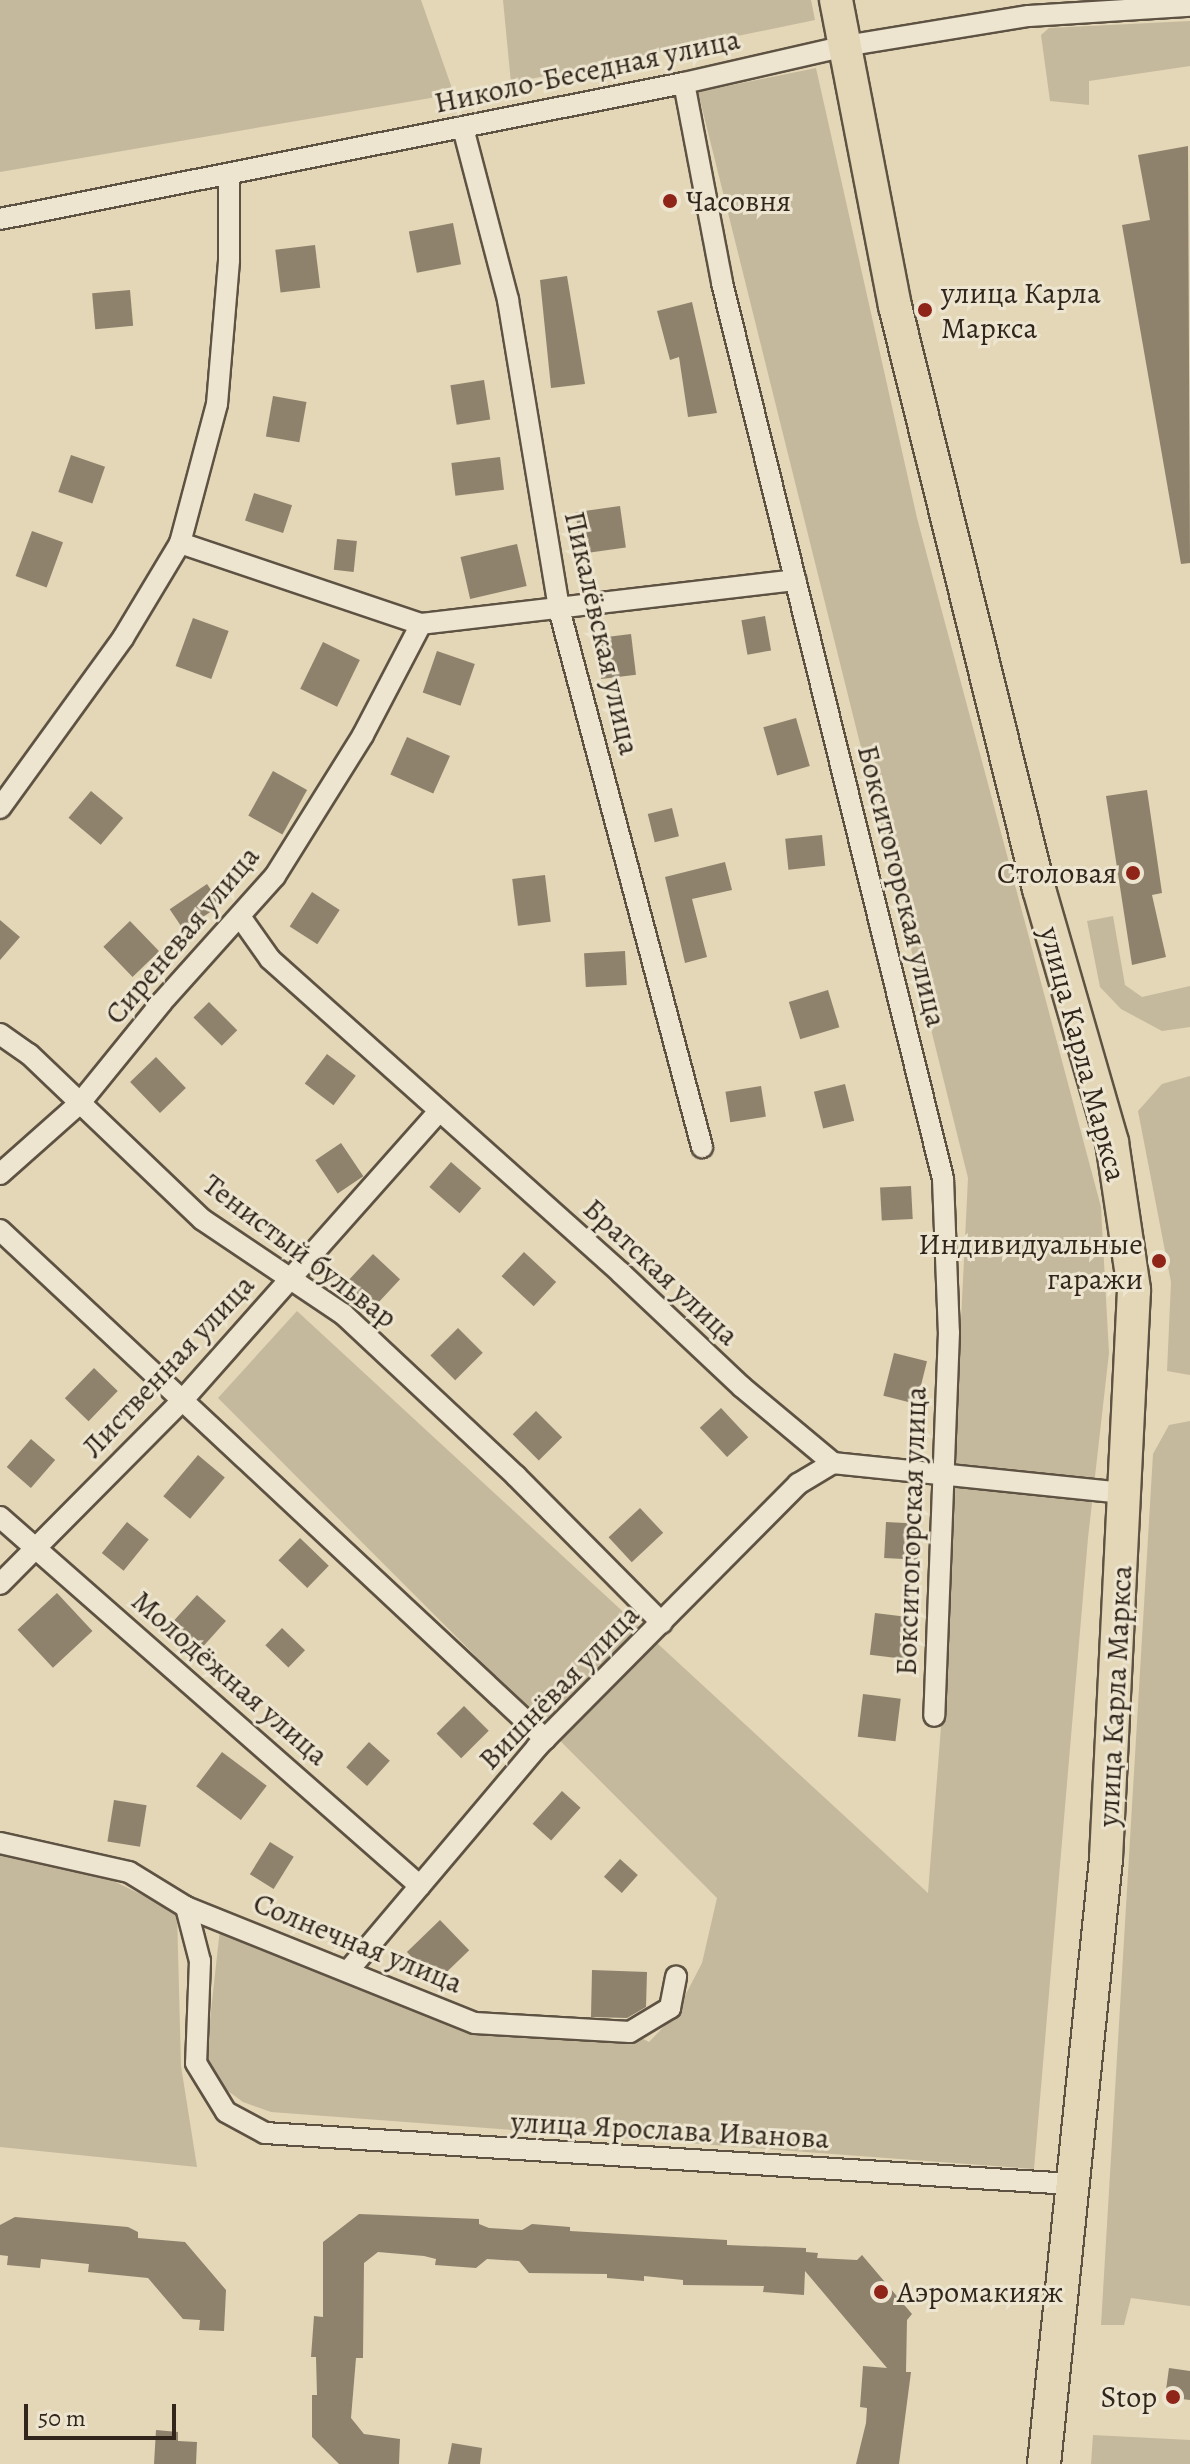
<!DOCTYPE html>
<meta charset="utf-8">
<style>
body{margin:0}
#map{position:relative;width:1190px;height:2464px;overflow:hidden;background:#e3d7b7;font-family:Alegreya,serif}
div>[style]{position:absolute}
[style*='--x']{left:calc(var(--x)*1px);top:calc(var(--y)*1px);width:calc(var(--w)*1px);rotate:calc(var(--a)*1deg)}
.green>*{inset:0;background:#c5b99d}
.building>*{inset:0;background:#8e826d;transform-origin:0 0}
.roads{filter:drop-shadow(2px 0 #5e5243) drop-shadow(-2px 0 #5e5243) drop-shadow(0 2px #5e5243) drop-shadow(0 -2px #5e5243)}
.minor>*{height:20px;margin:-10px;padding:0 10px;transform-origin:10px;border-radius:10px;background:#ede5d0}
.primary>*{height:32px;margin:-16px;padding:0 16px;transform-origin:16px;border-radius:16px;background:#e3d7b7}
.dots>*{width:22px;height:22px;translate:-50% -50%;box-sizing:border-box;border:4px solid #ede5d0;border-radius:50%}
span{translate:-50% -50%;white-space:nowrap;text-align:center;line-height:1.15;-webkit-text-stroke:6px #ede5d0;paint-order:stroke}
.street-label{font-size:30px;color:#32261c}
.poi-label{font-size:30px;color:#32261c}
.left{translate:0 -50%;text-align:left}
.right{translate:-100% -50%;text-align:right}
.scale{position:absolute;left:24px;top:2404px;width:152px;height:36px;box-sizing:border-box;border:4px solid #32261c;border-top:0;padding-left:10px;font-size:24px;line-height:28px;white-space:nowrap;color:#32261c;-webkit-text-stroke:6px #ede5d0;paint-order:stroke}
</style>
<div id="map">
<div class="green">
<div style="clip-path:polygon(0 0,421px 0,454px 94px,0 172px)"></div>
<div style="clip-path:polygon(503px 0,811px 0,815px 20px,511px 83px)"></div>
<div style="clip-path:polygon(1190px 21px,1190px 66px,1089px 81px,1089px 105px,1050px 101px,1041px 35px,1049px 28px)"></div>
<div style="clip-path:polygon(816px 68px,917px 518px,1101px 1207px,1109px 1353px,1088px 1538px,1034px 2169px,271px 2112px,243px 2102px,217px 2083px,206px 2056px,220px 1929px,400px 2004px,492px 2028px,630px 2032px,649px 2042px,675px 2015px,702px 1963px,717px 1898px,218px 1398px,297px 1311px,928px 1893px,941px 1727px,968px 1178px,698px 92px)"></div>
<div style="clip-path:polygon(1113px 916px,1125px 985px,1142px 997px,1190px 986px,1190px 1027px,1162px 1031px,1121px 1009px,1100px 987px,1087px 921px)"></div>
<div style="clip-path:polygon(1190px 1076px,1190px 1375px,1167px 1371px,1171px 1282px,1138px 1111px,1162px 1084px)"></div>
<div style="clip-path:polygon(1190px 1421px,1190px 2306px,1131px 2298px,1124px 2325px,1101px 2325px,1153px 1454px,1169px 1425px)"></div>
<div style="clip-path:polygon(0 1853px,91px 1870px,177px 1912px,181px 2066px,197px 2167px,0 2147px)"></div>
<div style="clip-path:polygon(1093px 2435px,1190px 2440px,1190px 2464px,1091px 2464px)"></div>
</div>
<div class="building">
<div style="clip-path:polygon(1188px 146px,1190px 563px,1181px 564px,1122px 225px,1150px 220px,1138px 155px)"></div>
<div style="left:453px;top:223px;width:42px;height:45px;rotate:79deg"></div>
<div style="left:315px;top:245px;width:43px;height:40px;rotate:83deg"></div>
<div style="clip-path:polygon(567px 276px,585px 384px,551px 388px,540px 280px)"></div>
<div style="left:130px;top:290px;width:36px;height:38px;rotate:85deg"></div>
<div style="clip-path:polygon(692px 302px,717px 413px,688px 417px,679px 357px,670px 360px,657px 311px)"></div>
<div style="left:484px;top:380px;width:40px;height:34px;rotate:81deg"></div>
<div style="left:273px;top:396px;width:34px;height:41px;rotate:10deg"></div>
<div style="left:71px;top:455px;width:36px;height:39px;rotate:19deg"></div>
<div style="left:500px;top:457px;width:33px;height:49px;rotate:83deg"></div>
<div style="left:254px;top:493px;width:40px;height:29px;rotate:18deg"></div>
<div style="left:620px;top:506px;width:42px;height:45px;rotate:82deg"></div>
<div style="left:32px;top:531px;width:33px;height:48px;rotate:20deg"></div>
<div style="left:337px;top:539px;width:20px;height:31px;rotate:6deg"></div>
<div style="left:517px;top:544px;width:43px;height:58px;rotate:77deg"></div>
<div style="left:765px;top:616px;width:35px;height:24px;rotate:80deg"></div>
<div style="left:193px;top:618px;width:38px;height:51px;rotate:20deg"></div>
<div style="left:631px;top:634px;width:41px;height:35px;rotate:83deg"></div>
<div style="left:323px;top:642px;width:41px;height:52px;rotate:26deg"></div>
<div style="left:437px;top:651px;width:40px;height:44px;rotate:19deg"></div>
<div style="left:796px;top:718px;width:50px;height:34px;rotate:74deg"></div>
<div style="left:407px;top:737px;width:47px;height:41px;rotate:24deg"></div>
<div style="left:273px;top:771px;width:39px;height:51px;rotate:29deg"></div>
<div style="clip-path:polygon(1147px 790px,1162px 893px,1152px 895px,1166px 957px,1132px 965px,1106px 796px)"></div>
<div style="left:91px;top:791px;width:42px;height:35px;rotate:40deg"></div>
<div style="left:672px;top:808px;width:29px;height:25px;rotate:76deg"></div>
<div style="left:822px;top:835px;width:31px;height:37px;rotate:84deg"></div>
<div style="clip-path:polygon(725px 862px,732px 890px,692px 899px,707px 957px,685px 963px,665px 877px)"></div>
<div style="left:545px;top:875px;width:47px;height:33px;rotate:83deg"></div>
<div style="left:207px;top:884px;width:25px;height:45px;rotate:56deg"></div>
<div style="left:312px;top:892px;width:33px;height:41px;rotate:33deg"></div>
<div style="clip-path:polygon(0 920px,20px 937px,0 960px)"></div>
<div style="left:130px;top:921px;width:42px;height:37px;rotate:46deg"></div>
<div style="left:625px;top:951px;width:34px;height:41px;rotate:87deg"></div>
<div style="left:828px;top:990px;width:39px;height:41px;rotate:73deg"></div>
<div style="left:209px;top:1002px;width:40px;height:22px;rotate:45deg"></div>
<div style="left:327px;top:1054px;width:36px;height:37px;rotate:37deg"></div>
<div style="left:156px;top:1057px;width:43px;height:36px;rotate:46deg"></div>
<div style="left:845px;top:1084px;width:38px;height:32px;rotate:76deg"></div>
<div style="left:761px;top:1086px;width:31px;height:36px;rotate:81deg"></div>
<div style="left:341px;top:1143px;width:40px;height:31px;rotate:56deg"></div>
<div style="left:451px;top:1162px;width:40px;height:33px;rotate:41deg"></div>
<div style="left:911px;top:1186px;width:33px;height:31px;rotate:87deg"></div>
<div style="left:524px;top:1252px;width:44px;height:33px;rotate:43deg"></div>
<div style="left:373px;top:1254px;width:37px;height:40px;rotate:43deg"></div>
<div style="left:458px;top:1328px;width:35px;height:39px;rotate:45deg"></div>
<div style="left:894px;top:1353px;width:34px;height:44px;rotate:14deg"></div>
<div style="left:94px;top:1368px;width:33px;height:42px;rotate:44deg"></div>
<div style="left:721px;top:1408px;width:40px;height:29px;rotate:47deg"></div>
<div style="left:536px;top:1411px;width:37px;height:33px;rotate:45deg"></div>
<div style="left:31px;top:1439px;width:32px;height:37px;rotate:41deg"></div>
<div style="left:198px;top:1455px;width:35px;height:54px;rotate:40deg"></div>
<div style="left:640px;top:1508px;width:34px;height:43px;rotate:47deg"></div>
<div style="left:127px;top:1522px;width:28px;height:40px;rotate:39deg"></div>
<div style="left:886px;top:1522px;width:34px;height:36px;rotate:3deg"></div>
<div style="left:300px;top:1538px;width:40px;height:31px;rotate:44deg"></div>
<div style="left:57px;top:1593px;width:52px;height:54px;rotate:47deg"></div>
<div style="left:197px;top:1595px;width:39px;height:40px;rotate:42deg"></div>
<div style="left:875px;top:1613px;width:35px;height:42px;rotate:7deg"></div>
<div style="left:282px;top:1628px;width:32px;height:24px;rotate:44deg"></div>
<div style="left:863px;top:1694px;width:38px;height:43px;rotate:7deg"></div>
<div style="left:464px;top:1706px;width:35px;height:39px;rotate:45deg"></div>
<div style="left:369px;top:1742px;width:28px;height:34px;rotate:42deg"></div>
<div style="left:222px;top:1752px;width:56px;height:43px;rotate:37deg"></div>
<div style="left:562px;top:1791px;width:25px;height:44px;rotate:42deg"></div>
<div style="left:114px;top:1800px;width:33px;height:42px;rotate:9deg"></div>
<div style="left:270px;top:1842px;width:28px;height:38px;rotate:32deg"></div>
<div style="left:620px;top:1859px;width:24px;height:24px;rotate:42deg"></div>
<div style="left:440px;top:1920px;width:42px;height:46px;rotate:46deg"></div>
<div style="clip-path:polygon(592px 1970px,647px 1972px,646px 2007px,627px 2018px,591px 2017px)"></div>
<div style="clip-path:polygon(359px 2214px,479px 2219px,479px 2224px,489px 2228px,522px 2230px,532px 2224px,570px 2227px,570px 2231px,727px 2240px,727px 2245px,806px 2248px,806px 2252px,818px 2253px,817px 2258px,857px 2260px,862px 2255px,912px 2314px,907px 2320px,906px 2372px,911px 2372px,899px 2464px,856px 2464px,866px 2423px,867px 2408px,860px 2407px,863px 2366px,887px 2368px,805px 2271px,804px 2295px,763px 2292px,764px 2286px,683px 2285px,683px 2280px,644px 2276px,644px 2281px,607px 2278px,607px 2274px,529px 2273px,519px 2261px,487px 2259px,476px 2268px,435px 2265px,436px 2259px,424px 2256px,378px 2252px,364px 2263px,363px 2358px,356px 2358px,351px 2418px,364px 2434px,400px 2439px,399px 2464px,339px 2464px,312px 2437px,312px 2395px,317px 2395px,316px 2357px,311px 2357px,314px 2316px,323px 2317px,323px 2242px)"></div>
<div style="clip-path:polygon(15px 2217px,128px 2227px,138px 2232px,138px 2238px,185px 2242px,226px 2290px,224px 2331px,199px 2330px,200px 2320px,183px 2319px,148px 2278px,88px 2272px,89px 2264px,41px 2259px,40px 2268px,7px 2265px,8px 2256px,0 2255px,0 2225px)"></div>
<div style="clip-path:polygon(1169px 2368px,1190px 2371px,1190px 2400px,1165px 2397px)"></div>
<div style="clip-path:polygon(156px 2430px,178px 2432px,178px 2441px,197px 2442px,196px 2464px,154px 2464px)"></div>
<div style="clip-path:polygon(452px 2443px,482px 2448px,480px 2464px,448px 2464px)"></div>
</div>
<div class="roads">
<div class="minor">
<div style="--x:684;--y:83;--w:204;--a:79.2"></div>
<div style="--x:722;--y:283;--w:923;--a:76.14"></div>
<div style="--x:943;--y:1179;--w:153;--a:87.8"></div>
<div style="--x:949;--y:1332;--w:384;--a:92.2"></div>
<div style="--x:463;--y:128;--w:178;--a:75.3"></div>
<div style="--x:508;--y:300;--w:313;--a:80.6"></div>
<div style="--x:559;--y:609;--w:557;--a:75.11"></div>
<div style="--x:0;--y:219;--w:697;--a:-11.25"></div>
<div style="--x:684;--y:83;--w:165;--a:-12.9"></div>
<div style="--x:845;--y:46;--w:186;--a:-9.3"></div>
<div style="--x:1029;--y:16;--w:161;--a:-3.6"></div>
<div style="--x:180;--y:543;--w:254;--a:18.6"></div>
<div style="--x:421;--y:624;--w:377;--a:-6.7"></div>
<div style="--x:0;--y:808;--w:210;--a:-54.1"></div>
<div style="--x:123;--y:638;--w:111;--a:-59"></div>
<div style="--x:180;--y:543;--w:144;--a:-75.1"></div>
<div style="--x:217;--y:404;--w:144;--a:-85.2"></div>
<div style="--x:229;--y:260;--w:86;--a:-90"></div>
<div style="--x:241;--y:918;--w:50;--a:54.7"></div>
<div style="--x:270;--y:959;--w:471;--a:41.8"></div>
<div style="--x:621;--y:1273;--w:166;--a:43.3"></div>
<div style="--x:742;--y:1387;--w:119;--a:39.9"></div>
<div style="--x:833;--y:1463;--w:294;--a:5.9"></div>
<div style="--x:0;--y:1034;--w:35;--a:35"></div>
<div style="--x:29;--y:1054;--w:240;--a:43.7"></div>
<div style="--x:203;--y:1220;--w:169;--a:33.9"></div>
<div style="--x:343;--y:1314;--w:237;--a:43.1"></div>
<div style="--x:516;--y:1476;--w:207;--a:45.2"></div>
<div style="--x:0;--y:1174;--w:107;--a:-41.6"></div>
<div style="--x:80;--y:1103;--w:130;--a:-50.9"></div>
<div style="--x:162;--y:1002;--w:169;--a:-48.1"></div>
<div style="--x:275;--y:876;--w:166;--a:-58"></div>
<div style="--x:363;--y:735;--w:125;--a:-62.4"></div>
<div style="--x:0;--y:1230;--w:746;--a:43.04"></div>
<div style="--x:0;--y:1517;--w:559;--a:41.3"></div>
<div style="--x:0;--y:1584;--w:255;--a:-45.2"></div>
<div style="--x:180;--y:1403;--w:389;--a:-48.4"></div>
<div style="--x:0;--y:1843;--w:132;--a:12.7"></div>
<div style="--x:129;--y:1872;--w:67;--a:31.6"></div>
<div style="--x:186;--y:1907;--w:311;--a:21.9"></div>
<div style="--x:475;--y:2023;--w:155;--a:3.3"></div>
<div style="--x:630;--y:2032;--w:47;--a:-31"></div>
<div style="--x:670;--y:2008;--w:32;--a:-79"></div>
<div style="--x:186;--y:1907;--w:56;--a:75.5"></div>
<div style="--x:200;--y:1961;--w:102;--a:92.2"></div>
<div style="--x:196;--y:2063;--w:57;--a:58.5"></div>
<div style="--x:226;--y:2112;--w:44;--a:28.3"></div>
<div style="--x:265;--y:2133;--w:808;--a:3.62"></div>
<div style="--x:348;--y:1971;--w:293;--a:-49.8"></div>
<div style="--x:537;--y:1747;--w:371;--a:-45.2"></div>
<div style="--x:798;--y:1484;--w:41;--a:-31"></div>
</div>
<div class="primary">
<div style="--x:836;--y:0;--w:312;--a:79.1"></div>
<div style="--x:895;--y:306;--w:601;--a:76.13"></div>
<div style="--x:1039;--y:889;--w:263;--a:73.9"></div>
<div style="--x:1112;--y:1142;--w:150;--a:81.5"></div>
<div style="--x:1134;--y:1290;--w:570;--a:92.82"></div>
<div style="--x:1106;--y:1859;--w:608;--a:95.85"></div>
</div>
</div>
<div class="dots">
<div style="left:670px;top:201px;background:#8f2418"></div>
<div style="left:925px;top:310px;background:#8f2418"></div>
<div style="left:1133px;top:873px;background:#8f2418"></div>
<div style="left:1159px;top:1261px;background:#8f2418"></div>
<div style="left:881px;top:2292px;background:#8f2418"></div>
<div style="left:1173px;top:2397px;background:#8f2418"></div>
</div>
<div class="street-label">
<span style="left:587px;top:71px;rotate:-12deg">Николо-Беседная улица</span>
<span style="left:602px;top:633px;rotate:77deg">Пикалёвская улица</span>
<span style="left:902px;top:886px;rotate:76deg">Бокситогорская улица</span>
<span style="left:182px;top:935px;rotate:-50deg">Сиреневая улица</span>
<span style="left:1083px;top:1054px;rotate:75deg">улица Карла Маркса</span>
<span style="left:300px;top:1251px;rotate:37deg">Тенистый бульвар</span>
<span style="left:661px;top:1272px;rotate:43deg">Братская улица</span>
<span style="left:168px;top:1366px;rotate:-47deg">Лиственная улица</span>
<span style="left:911px;top:1531px;rotate:-88deg">Бокситогорская улица</span>
<span style="left:230px;top:1678px;rotate:41deg">Молодёжная улица</span>
<span style="left:559px;top:1687px;rotate:-46deg">Вишнёвая улица</span>
<span style="left:1115px;top:1696px;rotate:-87deg">улица Карла Маркса</span>
<span style="left:358px;top:1943px;rotate:22deg">Солнечная улица</span>
<span style="left:670px;top:2130px;rotate:3deg">улица Ярослава Иванова</span>
</div>
<div class="poi-label">
<span class="left" style="left:686px;top:201px">Часовня</span>
<span class="left" style="left:941px;top:310px">улица Карла<br>Маркса</span>
<span class="right" style="left:1117px;top:873px">Столовая</span>
<span class="right" style="left:1143px;top:1261px">Индивидуальные<br>гаражи</span>
<span class="left" style="left:897px;top:2292px">Аэромакияж</span>
<span class="right" style="left:1157px;top:2397px">Stop</span>
</div>
<div class="scale">50 m</div>
</div>
